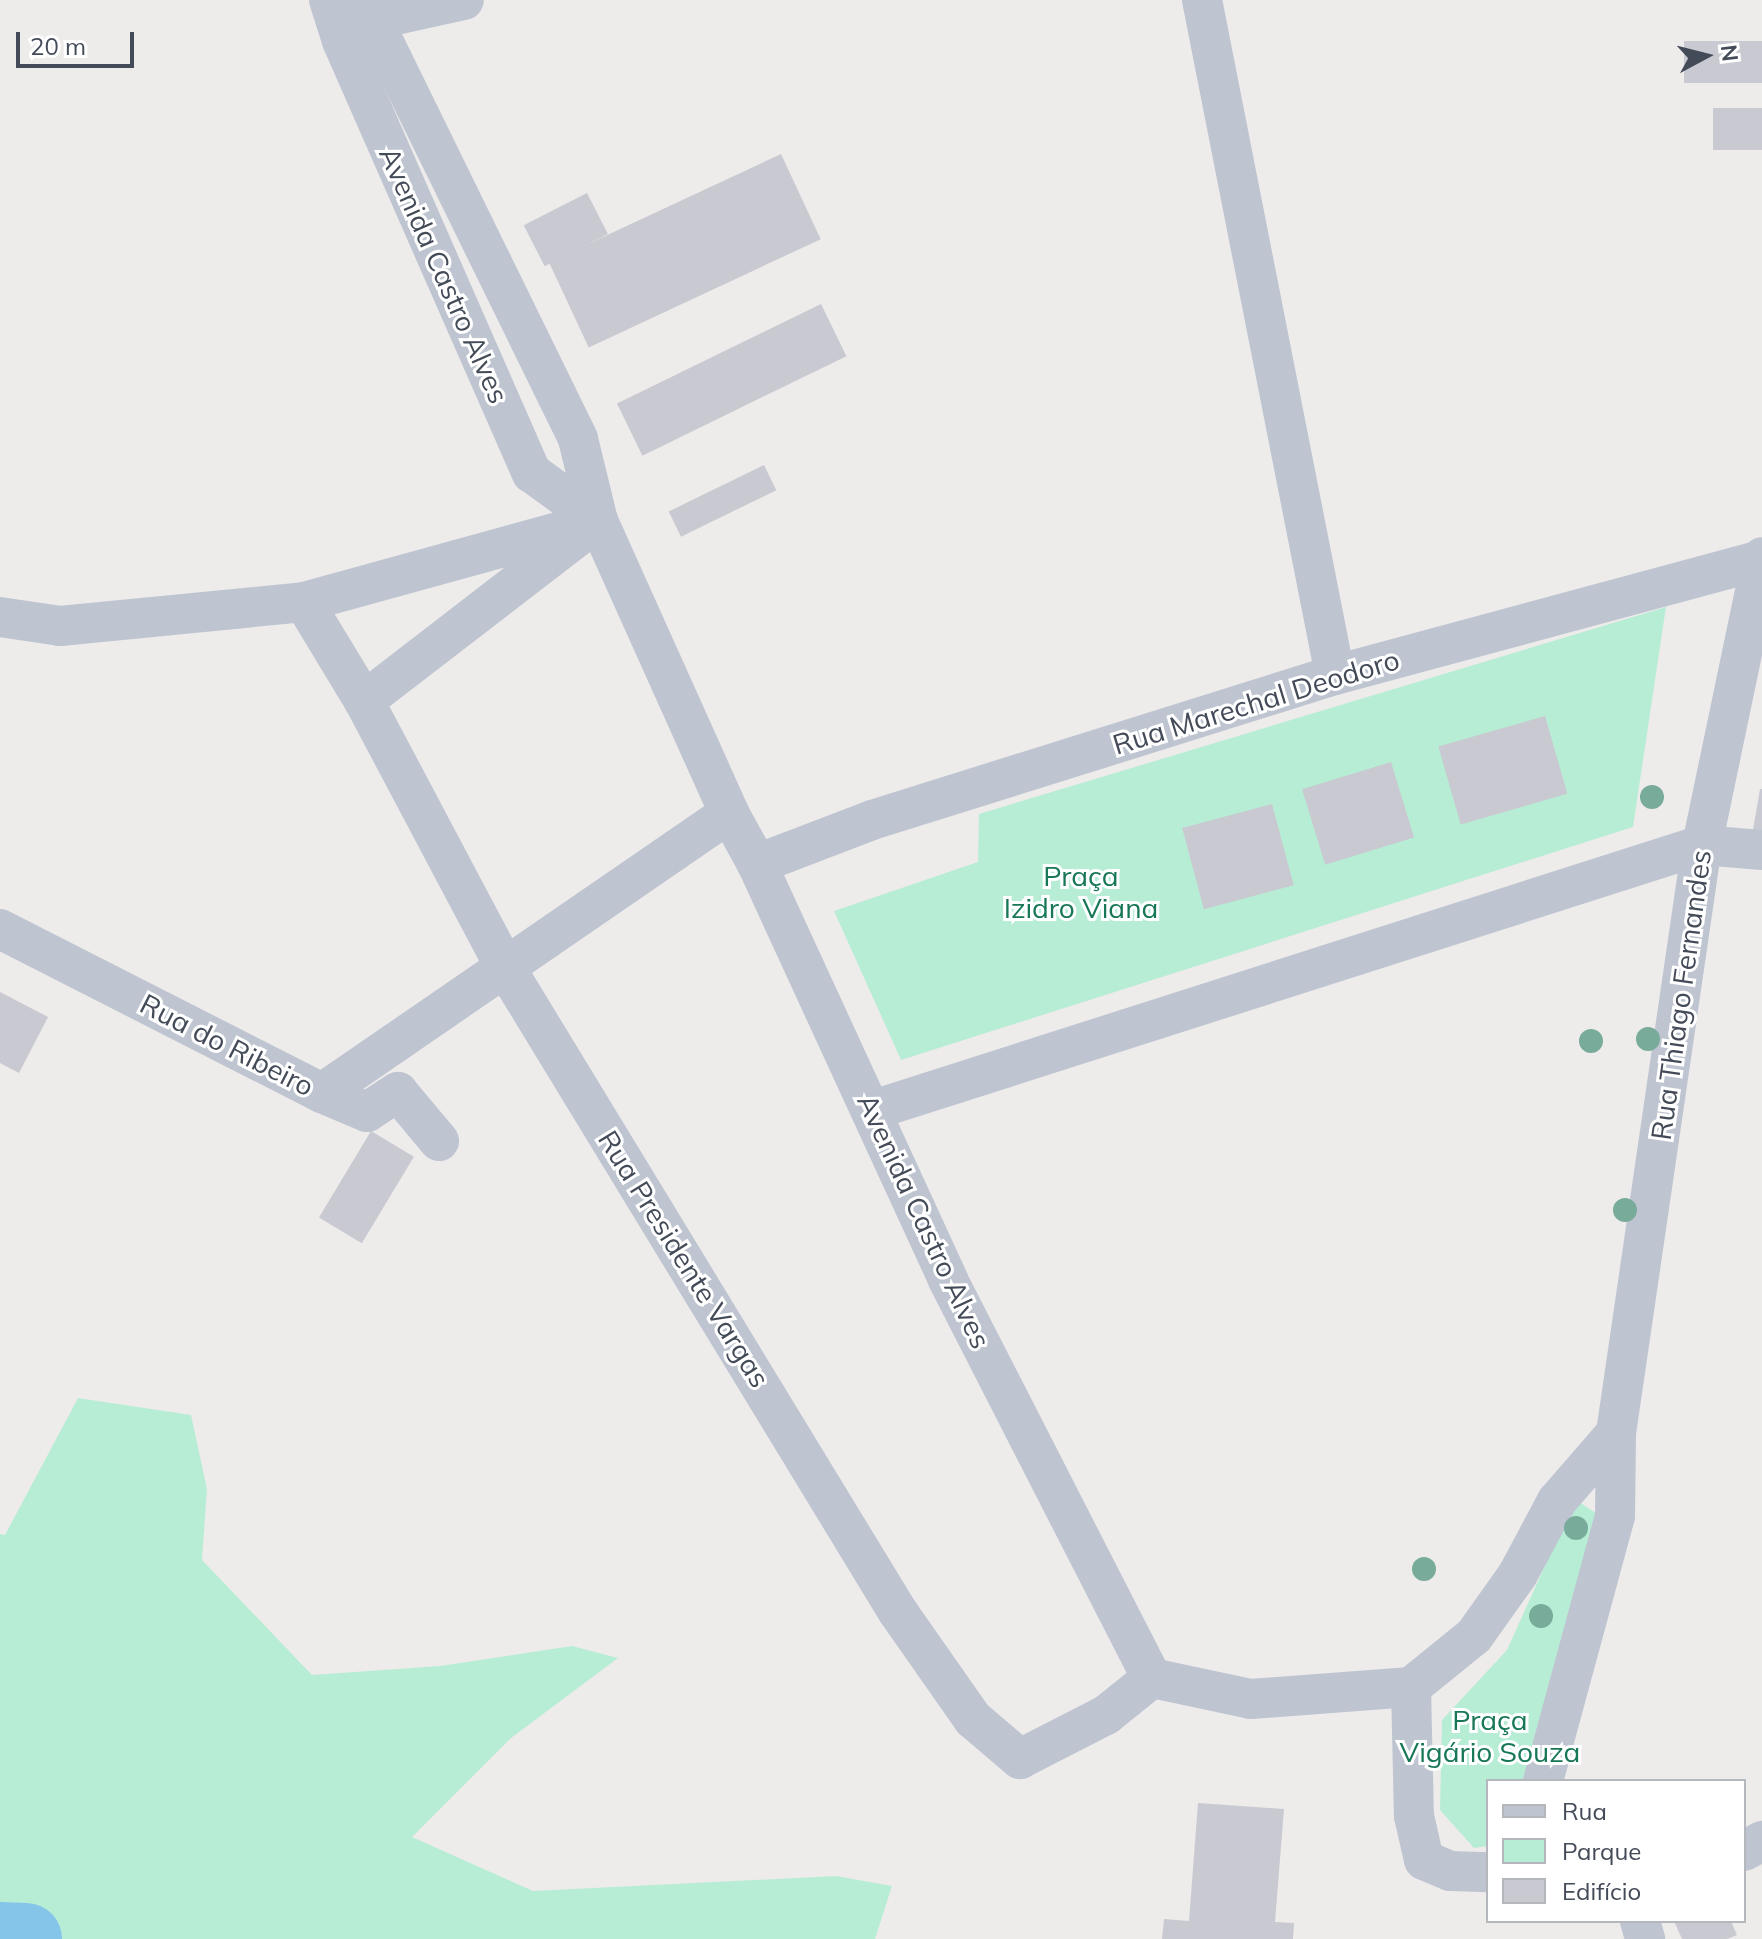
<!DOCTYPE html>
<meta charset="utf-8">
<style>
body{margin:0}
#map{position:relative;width:1762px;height:1939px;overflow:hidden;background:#eeebeb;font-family:Mulish,sans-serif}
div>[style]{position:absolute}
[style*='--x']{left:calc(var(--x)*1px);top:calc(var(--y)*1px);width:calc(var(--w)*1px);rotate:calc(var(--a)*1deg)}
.green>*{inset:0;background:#b8edd5}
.river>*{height:72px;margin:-36px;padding:0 36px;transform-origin:36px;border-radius:36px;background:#85c5ea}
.building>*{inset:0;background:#c8c9d1;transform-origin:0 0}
.minor>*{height:40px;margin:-20px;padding:0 20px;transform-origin:20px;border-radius:20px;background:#bec5d1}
.trees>*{width:24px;height:24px;margin:-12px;border-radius:50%;background:#78ab99}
span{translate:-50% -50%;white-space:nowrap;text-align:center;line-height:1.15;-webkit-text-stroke:6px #fff;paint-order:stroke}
.street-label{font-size:28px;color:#444b58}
.park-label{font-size:28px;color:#177756}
.legend{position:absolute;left:1486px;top:1779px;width:260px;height:144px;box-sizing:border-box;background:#fff;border:2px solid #b4b7bc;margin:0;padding:10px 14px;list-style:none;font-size:24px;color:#444b58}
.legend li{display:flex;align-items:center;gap:16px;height:40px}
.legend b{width:40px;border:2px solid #b4b7bc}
.north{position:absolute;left:1666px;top:16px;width:80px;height:80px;-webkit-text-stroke:6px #fff;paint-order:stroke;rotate:83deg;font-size:22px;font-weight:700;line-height:32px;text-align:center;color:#444b58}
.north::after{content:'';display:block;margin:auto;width:28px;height:36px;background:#444b58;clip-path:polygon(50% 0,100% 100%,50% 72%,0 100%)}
.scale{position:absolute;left:16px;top:32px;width:118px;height:36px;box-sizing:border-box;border:4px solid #444b58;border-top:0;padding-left:10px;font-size:24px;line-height:28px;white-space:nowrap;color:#444b58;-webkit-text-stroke:6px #fff;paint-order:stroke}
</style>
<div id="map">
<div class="green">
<div style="clip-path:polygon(1666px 607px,1633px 827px,901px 1060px,834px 911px,978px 862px,979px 814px)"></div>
<div style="clip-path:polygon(78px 1398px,191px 1415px,207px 1489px,202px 1560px,312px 1675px,440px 1666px,572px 1646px,618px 1658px,511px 1738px,412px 1837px,533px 1891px,836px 1876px,892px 1886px,875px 1939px,0 1939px,0 1534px,5px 1535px)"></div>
<div style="clip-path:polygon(1575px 1499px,1600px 1516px,1525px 1781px,1488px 1781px,1488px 1846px,1474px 1848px,1440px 1810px,1442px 1720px,1507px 1650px)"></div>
</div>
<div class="river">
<div style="--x:0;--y:1938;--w:26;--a:2"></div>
</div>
<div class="building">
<div style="left:1762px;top:41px;width:42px;height:78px;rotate:90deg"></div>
<div style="left:1762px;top:108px;width:42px;height:49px;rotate:90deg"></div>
<div style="left:781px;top:154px;width:94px;height:256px;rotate:65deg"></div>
<div style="left:587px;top:193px;width:46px;height:71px;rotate:63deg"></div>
<div style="left:821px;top:304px;width:58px;height:227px;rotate:64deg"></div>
<div style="left:764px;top:465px;width:28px;height:106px;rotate:64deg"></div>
<div style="left:1545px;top:716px;width:81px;height:111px;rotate:74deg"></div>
<div style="left:1391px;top:762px;width:79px;height:93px;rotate:73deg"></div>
<div style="clip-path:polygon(1760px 789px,1762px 789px,1762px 832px,1753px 830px)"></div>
<div style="left:1272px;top:804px;width:84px;height:93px;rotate:75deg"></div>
<div style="clip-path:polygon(0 992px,48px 1017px,19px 1073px,0 1063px)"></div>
<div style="left:371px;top:1131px;width:50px;height:101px;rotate:31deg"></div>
<div style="clip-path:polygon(1198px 1803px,1284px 1809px,1275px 1922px,1294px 1923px,1293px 1939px,1162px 1939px,1164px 1919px,1189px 1921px)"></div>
<div style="clip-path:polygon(1674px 1921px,1731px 1921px,1737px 1935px,1727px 1939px,1682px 1939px)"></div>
</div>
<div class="minor">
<div style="--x:329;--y:0;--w:43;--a:72.4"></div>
<div style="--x:342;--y:41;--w:472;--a:66.3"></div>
<div style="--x:532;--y:473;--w:82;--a:36"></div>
<div style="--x:353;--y:0;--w:28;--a:45"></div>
<div style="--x:373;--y:20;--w:466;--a:63.9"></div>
<div style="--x:578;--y:439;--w:84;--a:76.3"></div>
<div style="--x:598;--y:521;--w:320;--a:65.8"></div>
<div style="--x:729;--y:813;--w:58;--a:61.2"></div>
<div style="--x:757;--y:864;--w:458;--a:65.3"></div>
<div style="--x:948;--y:1280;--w:447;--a:62.9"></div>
<div style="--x:1152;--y:1678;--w:101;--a:12"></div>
<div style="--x:1251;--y:1699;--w:160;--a:-4.3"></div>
<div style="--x:1202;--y:0;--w:688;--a:78.85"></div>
<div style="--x:351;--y:35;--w:27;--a:-34"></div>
<div style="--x:373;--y:20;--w:93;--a:-12.4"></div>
<div style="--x:304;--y:602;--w:116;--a:58.8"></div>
<div style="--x:364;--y:701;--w:301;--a:62.1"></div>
<div style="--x:505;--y:967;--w:755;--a:58.65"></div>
<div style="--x:898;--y:1612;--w:131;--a:55"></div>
<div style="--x:973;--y:1719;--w:62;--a:40.4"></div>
<div style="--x:1020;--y:1759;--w:97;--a:-27.1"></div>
<div style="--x:1106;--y:1715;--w:59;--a:-38.8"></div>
<div style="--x:0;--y:617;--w:61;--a:8.5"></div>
<div style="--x:60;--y:626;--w:245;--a:-5.6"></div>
<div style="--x:304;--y:602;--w:305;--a:-15.4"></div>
<div style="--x:364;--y:701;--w:275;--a:-37.6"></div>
<div style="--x:757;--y:864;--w:123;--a:-20.9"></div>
<div style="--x:872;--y:820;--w:485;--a:-17.4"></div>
<div style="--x:1335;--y:675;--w:441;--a:-15.1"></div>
<div style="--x:0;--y:929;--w:361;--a:27"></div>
<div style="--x:322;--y:1093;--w:49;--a:22.9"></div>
<div style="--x:367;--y:1112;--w:37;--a:-33"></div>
<div style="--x:398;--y:1092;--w:64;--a:50.1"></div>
<div style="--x:322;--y:1093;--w:494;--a:-34.5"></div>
<div style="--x:873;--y:1110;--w:870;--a:-17.73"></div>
<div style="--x:1702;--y:845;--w:60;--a:4.8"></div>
<div style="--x:1411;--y:1687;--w:81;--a:-39"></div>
<div style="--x:1474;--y:1636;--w:76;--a:-54.6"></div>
<div style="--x:1518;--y:1574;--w:83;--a:-61.9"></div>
<div style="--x:1557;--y:1501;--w:90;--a:-49.1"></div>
<div style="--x:1411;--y:1687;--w:129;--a:88.7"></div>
<div style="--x:1414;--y:1816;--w:45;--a:77.2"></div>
<div style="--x:1424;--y:1860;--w:28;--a:23"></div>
<div style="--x:1450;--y:1871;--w:38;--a:2"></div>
<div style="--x:1543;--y:1781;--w:275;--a:-74.8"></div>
<div style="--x:1615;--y:1516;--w:83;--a:-89.3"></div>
<div style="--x:1616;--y:1433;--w:594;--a:-81.68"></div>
<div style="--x:1702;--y:845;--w:294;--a:-78.2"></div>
<div style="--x:1744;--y:1851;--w:21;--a:-29"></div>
<div style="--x:1640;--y:1921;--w:19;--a:74"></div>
</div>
<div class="trees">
<div style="left:1652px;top:797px"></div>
<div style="left:1648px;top:1039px"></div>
<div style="left:1591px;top:1041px"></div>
<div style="left:1625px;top:1210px"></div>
<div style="left:1576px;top:1528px"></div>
<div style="left:1424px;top:1569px"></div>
<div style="left:1541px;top:1616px"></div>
</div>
<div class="street-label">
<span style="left:444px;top:275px;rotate:66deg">Avenida Castro Alves</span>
<span style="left:1256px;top:702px;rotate:-17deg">Rua Marechal Deodoro</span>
<span style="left:1681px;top:995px;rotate:-82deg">Rua Thiago Fernandes</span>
<span style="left:227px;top:1045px;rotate:27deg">Rua do Ribeiro</span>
<span style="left:924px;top:1221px;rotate:65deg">Avenida Castro Alves</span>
<span style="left:684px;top:1259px;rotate:58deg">Rua Presidente Vargas</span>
</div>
<div class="park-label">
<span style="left:1081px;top:892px">Praça<br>Izidro Viana</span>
<span style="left:1490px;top:1736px">Praça<br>Vigário Souza</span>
</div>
<ul class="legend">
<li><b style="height:10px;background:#bec5d1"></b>Rua</li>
<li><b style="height:22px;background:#b8edd5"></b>Parque</li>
<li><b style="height:22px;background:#c8c9d1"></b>Edifício</li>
</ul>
<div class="north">N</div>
<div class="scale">20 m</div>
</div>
